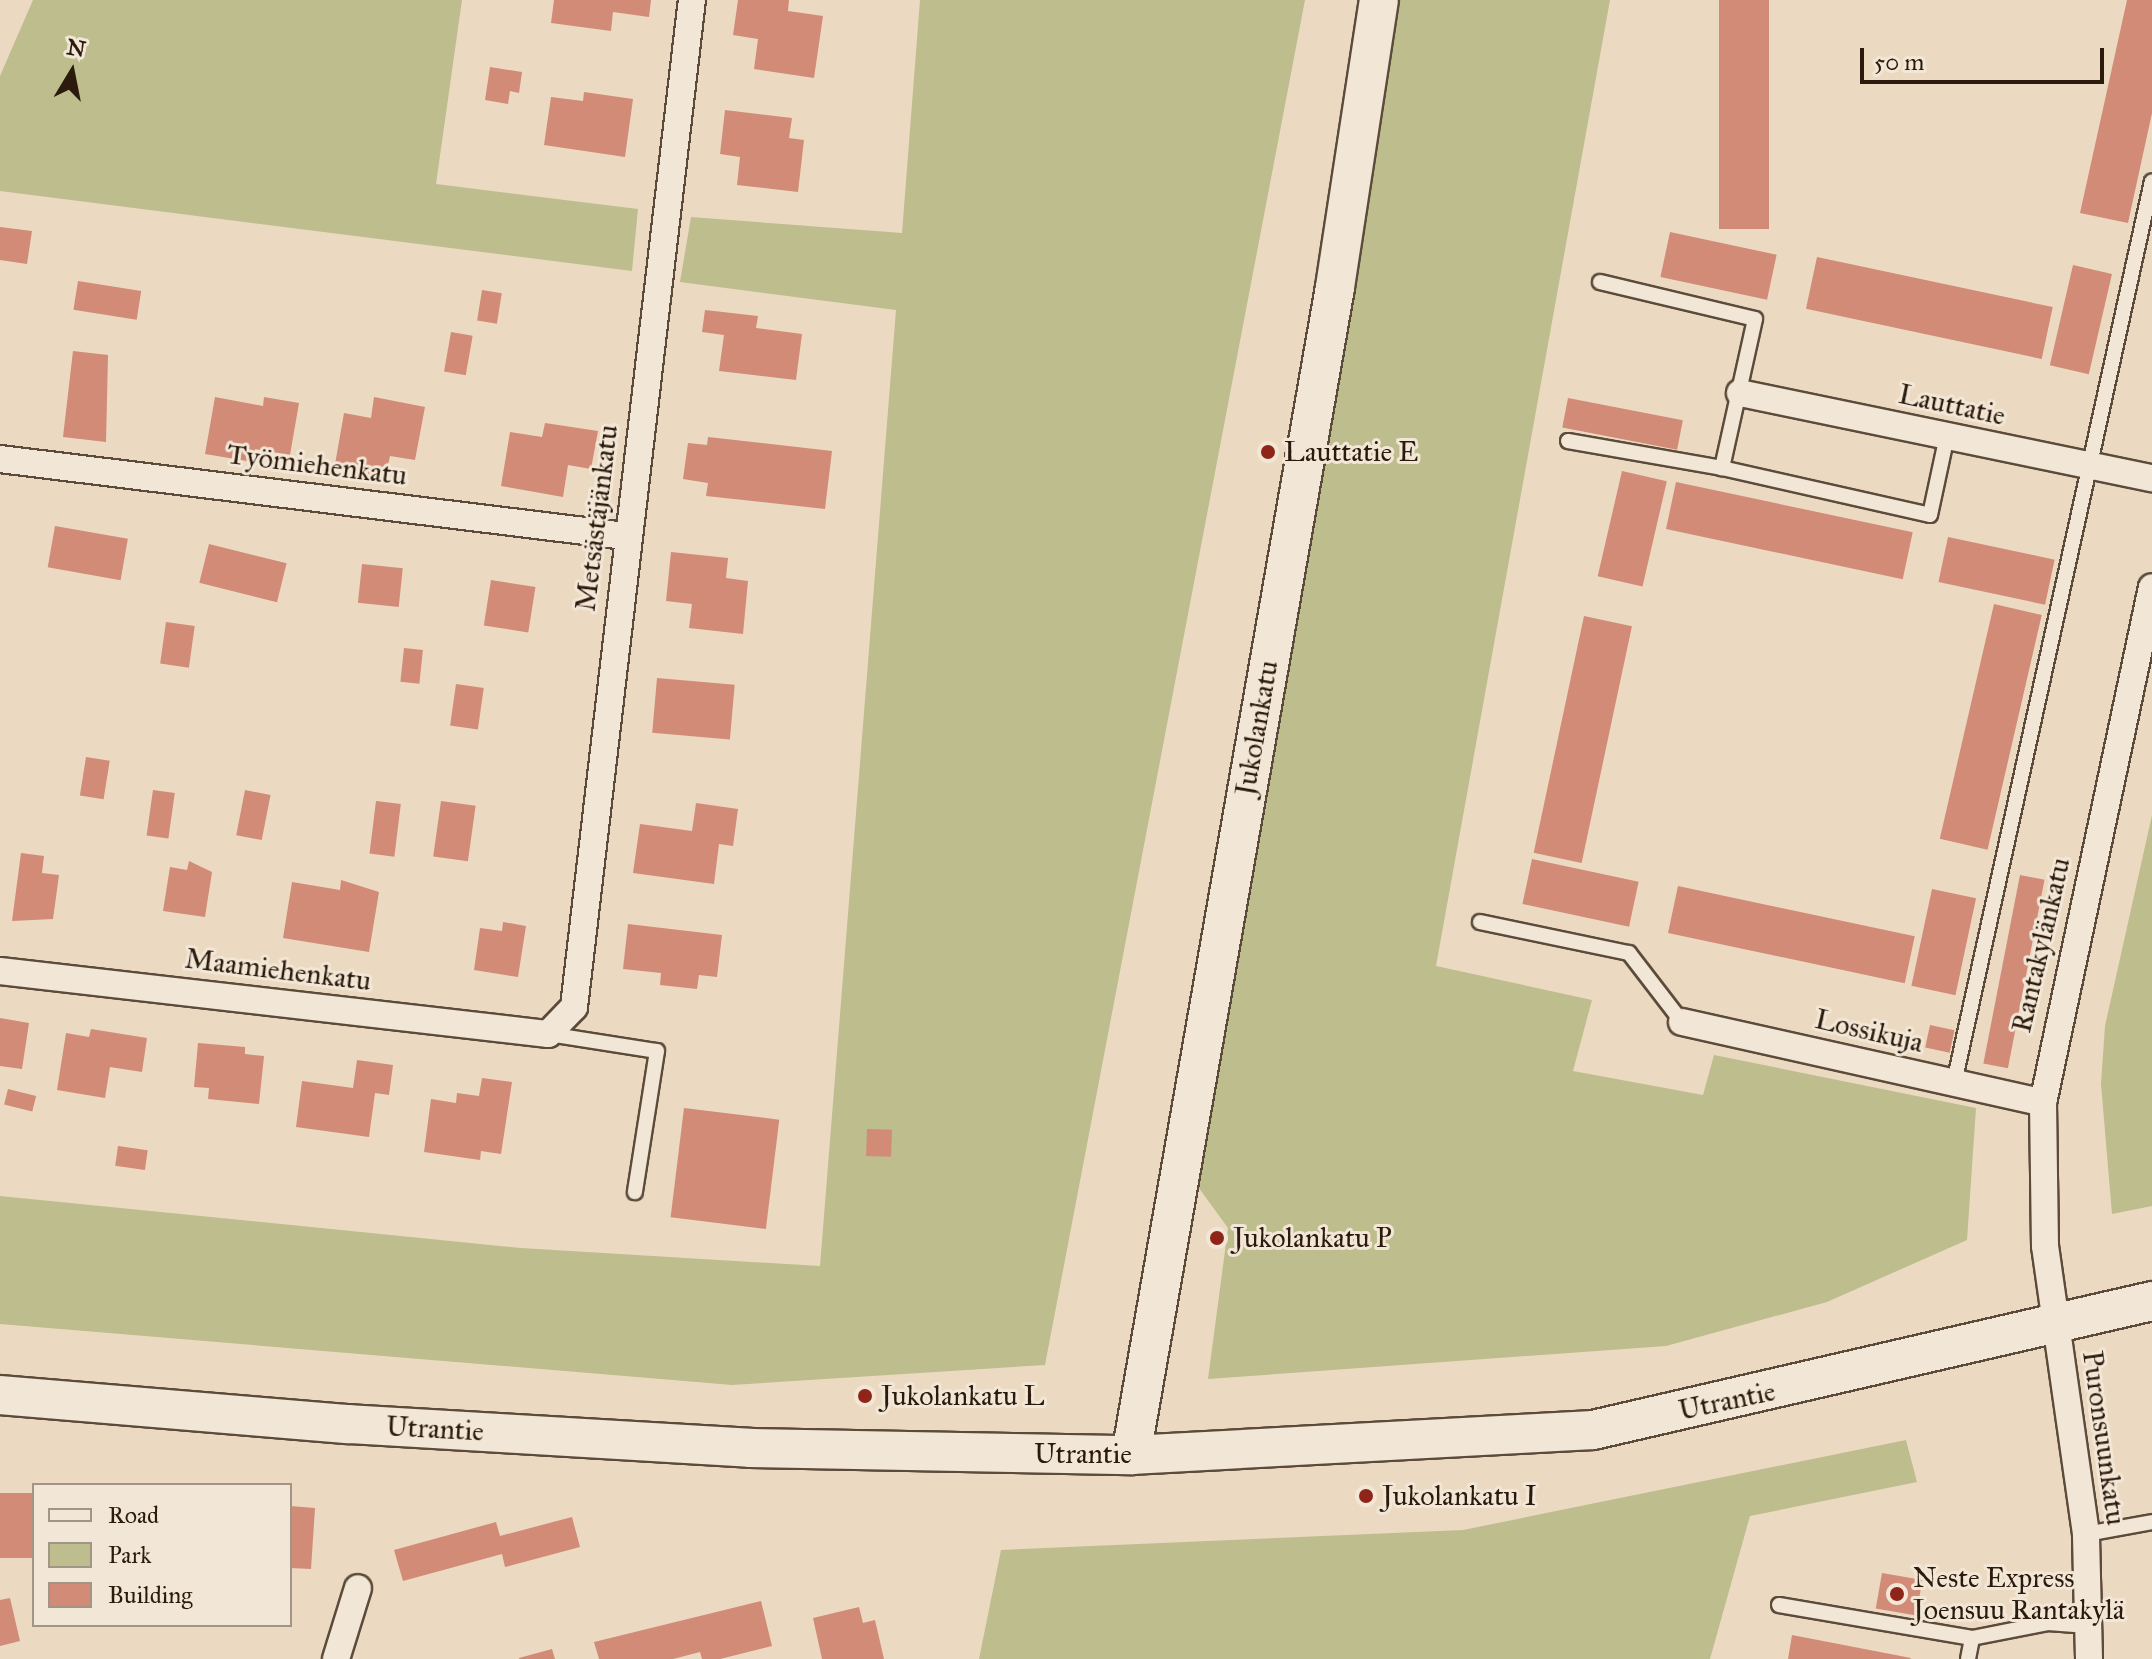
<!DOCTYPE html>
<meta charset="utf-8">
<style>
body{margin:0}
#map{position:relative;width:2152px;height:1659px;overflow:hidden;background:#ebdac1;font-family:"IM FELL Great Primer",serif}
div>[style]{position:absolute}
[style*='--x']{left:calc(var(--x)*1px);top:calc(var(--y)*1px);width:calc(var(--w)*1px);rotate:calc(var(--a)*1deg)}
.green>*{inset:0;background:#bebd8e}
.building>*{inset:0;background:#d18b77;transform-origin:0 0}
.roads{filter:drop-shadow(2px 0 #5c4b3a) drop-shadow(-2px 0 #5c4b3a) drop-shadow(0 2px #5c4b3a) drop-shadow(0 -2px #5c4b3a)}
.lane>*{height:14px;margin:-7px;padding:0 7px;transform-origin:7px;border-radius:7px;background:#f2e7d7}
.street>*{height:26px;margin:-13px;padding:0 13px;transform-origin:13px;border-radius:13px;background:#f2e7d7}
.secondary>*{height:38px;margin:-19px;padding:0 19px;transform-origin:19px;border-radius:19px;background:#f2e7d7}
.dots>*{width:22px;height:22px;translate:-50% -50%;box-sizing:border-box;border:4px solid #f2e7d7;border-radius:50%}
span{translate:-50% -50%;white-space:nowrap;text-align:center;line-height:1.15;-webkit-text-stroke:6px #f2e7d7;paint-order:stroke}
.street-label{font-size:28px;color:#2c1b0d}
.poi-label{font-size:28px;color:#2c1b0d}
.left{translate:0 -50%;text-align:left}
.legend{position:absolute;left:32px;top:1483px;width:260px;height:144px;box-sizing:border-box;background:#f2e7d7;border:2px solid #a39586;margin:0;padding:10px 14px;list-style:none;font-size:24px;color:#2c1b0d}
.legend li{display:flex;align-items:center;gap:16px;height:40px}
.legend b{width:40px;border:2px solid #a39586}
.north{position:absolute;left:32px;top:32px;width:80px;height:80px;-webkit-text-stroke:6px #f2e7d7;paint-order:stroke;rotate:10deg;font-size:22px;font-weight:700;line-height:32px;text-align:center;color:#2c1b0d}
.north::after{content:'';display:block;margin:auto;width:28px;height:36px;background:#2c1b0d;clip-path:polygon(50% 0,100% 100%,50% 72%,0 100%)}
.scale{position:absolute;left:1860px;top:48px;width:244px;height:36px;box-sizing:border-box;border:4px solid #2c1b0d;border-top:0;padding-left:10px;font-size:24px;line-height:28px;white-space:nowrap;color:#2c1b0d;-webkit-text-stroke:6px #f2e7d7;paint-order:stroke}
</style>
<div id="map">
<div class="green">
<div style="clip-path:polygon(33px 0,462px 0,436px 184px,638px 209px,632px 271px,0 191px,0 76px)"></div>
<div style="clip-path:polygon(920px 0,1305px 0,1045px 1365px,732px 1385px,0 1324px,0 1196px,521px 1248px,820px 1266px,896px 310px,680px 282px,691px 217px,902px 233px)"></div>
<div style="clip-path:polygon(1391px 0,1610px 0,1436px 966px,1592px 1000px,1573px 1071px,1703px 1095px,1714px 1055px,1976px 1108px,1967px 1240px,1827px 1302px,1666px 1346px,1208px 1379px,1228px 1228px,1193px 1180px)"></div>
<div style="clip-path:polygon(2152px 815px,2152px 1206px,2112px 1214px,2101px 1084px,2105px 1026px)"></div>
<div style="clip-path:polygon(1906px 1440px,1917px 1482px,1750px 1516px,1710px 1659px,979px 1659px,1001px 1550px,1463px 1530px)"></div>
</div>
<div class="building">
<div style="clip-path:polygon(554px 0,651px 0,649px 17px,613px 12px,611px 31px,551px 23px)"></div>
<div style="clip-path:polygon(738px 0,789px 0,788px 11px,823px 16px,814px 78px,754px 69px,758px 39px,733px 35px)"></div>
<div style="left:1719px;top:0;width:50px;height:229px"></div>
<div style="clip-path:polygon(2127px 0,2152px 0,2152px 113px,2128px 223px,2080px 213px)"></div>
<div style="clip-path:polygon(490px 67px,522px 72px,519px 93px,510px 91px,508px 104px,485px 100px)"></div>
<div style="clip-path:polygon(584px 92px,633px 99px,625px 157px,544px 145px,551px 97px,583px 101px)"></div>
<div style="clip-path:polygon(725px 110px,792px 118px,789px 138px,804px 140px,798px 192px,737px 185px,740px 157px,720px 154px)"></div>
<div style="clip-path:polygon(0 227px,32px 231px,27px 264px,0 260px)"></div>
<div style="left:1670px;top:232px;width:109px;height:46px;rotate:12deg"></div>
<div style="left:1817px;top:257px;width:241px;height:53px;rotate:12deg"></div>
<div style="left:2073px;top:265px;width:40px;height:103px;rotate:13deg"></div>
<div style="left:78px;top:281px;width:64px;height:29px;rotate:9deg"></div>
<div style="left:482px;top:290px;width:20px;height:31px;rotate:9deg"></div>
<div style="clip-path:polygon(705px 310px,758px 316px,756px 328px,802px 334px,796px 380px,719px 371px,724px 335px,702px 332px)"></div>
<div style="left:451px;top:332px;width:22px;height:40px;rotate:10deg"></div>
<div style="clip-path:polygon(73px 351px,108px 355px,106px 442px,63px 437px)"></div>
<div style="clip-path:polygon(215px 397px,263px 406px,264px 397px,299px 403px,290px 455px,255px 449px,253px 462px,205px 454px)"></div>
<div style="clip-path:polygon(374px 397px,425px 407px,415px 460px,390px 456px,385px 480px,334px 470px,344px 413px,371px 418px)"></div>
<div style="left:1568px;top:398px;width:117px;height:30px;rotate:11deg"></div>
<div style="clip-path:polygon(545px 423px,598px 431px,591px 469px,568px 465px,563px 497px,501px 486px,510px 432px,542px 437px)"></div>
<div style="clip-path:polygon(708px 437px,832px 451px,825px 509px,706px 496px,708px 483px,683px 479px,688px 443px,707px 445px)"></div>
<div style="left:1622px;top:471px;width:46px;height:108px;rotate:13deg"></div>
<div style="left:1676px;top:482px;width:242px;height:48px;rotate:12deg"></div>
<div style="left:55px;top:526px;width:74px;height:42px;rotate:10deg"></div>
<div style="left:1948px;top:537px;width:109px;height:46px;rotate:12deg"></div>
<div style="left:209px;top:544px;width:80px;height:40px;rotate:14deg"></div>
<div style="clip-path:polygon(671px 552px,728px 558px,726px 578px,748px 581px,743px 634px,689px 628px,692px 604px,666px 601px)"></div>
<div style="left:362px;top:564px;width:41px;height:39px;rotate:6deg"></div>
<div style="left:491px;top:580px;width:45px;height:46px;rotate:9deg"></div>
<div style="left:1994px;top:604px;width:49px;height:241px;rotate:13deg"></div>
<div style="left:1584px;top:616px;width:49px;height:242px;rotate:12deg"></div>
<div style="left:166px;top:622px;width:29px;height:42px;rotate:8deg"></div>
<div style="left:404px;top:648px;width:19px;height:34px;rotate:6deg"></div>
<div style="left:657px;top:678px;width:78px;height:55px;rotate:5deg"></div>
<div style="left:456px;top:684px;width:28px;height:42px;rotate:8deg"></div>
<div style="left:86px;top:757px;width:24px;height:39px;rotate:9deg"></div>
<div style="left:153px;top:790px;width:22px;height:46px;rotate:8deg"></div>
<div style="left:245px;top:790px;width:26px;height:46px;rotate:11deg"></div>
<div style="left:376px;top:801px;width:25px;height:53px;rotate:7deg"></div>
<div style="left:441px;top:801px;width:35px;height:56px;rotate:8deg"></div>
<div style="clip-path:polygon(696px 803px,738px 809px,733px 846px,719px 844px,714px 884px,633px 873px,640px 824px,692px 831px)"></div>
<div style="clip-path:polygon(21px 853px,44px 856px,42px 873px,59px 875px,53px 919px,12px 921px)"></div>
<div style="left:1532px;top:859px;width:109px;height:46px;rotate:12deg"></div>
<div style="clip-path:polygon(189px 861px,212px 872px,205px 917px,163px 911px,170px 867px,187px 870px)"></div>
<div style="left:2020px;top:875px;width:25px;height:192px;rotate:11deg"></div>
<div style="clip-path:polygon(341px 880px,379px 892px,369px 952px,283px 938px,292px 882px,340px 890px)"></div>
<div style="left:1678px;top:886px;width:242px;height:48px;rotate:12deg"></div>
<div style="left:1932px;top:889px;width:45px;height:99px;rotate:12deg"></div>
<div style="clip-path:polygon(503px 922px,526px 926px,518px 977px,474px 970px,480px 928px,502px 931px)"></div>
<div style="clip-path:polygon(628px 924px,722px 935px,717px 977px,699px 975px,697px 989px,660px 985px,661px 973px,623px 969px)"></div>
<div style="clip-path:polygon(0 1018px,29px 1023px,22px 1069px,0 1066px)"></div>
<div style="left:1930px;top:1025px;width:25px;height:23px;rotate:12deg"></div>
<div style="clip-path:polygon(91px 1029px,147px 1038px,142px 1072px,110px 1067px,105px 1098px,57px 1090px,66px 1033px,89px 1037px)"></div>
<div style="clip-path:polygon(198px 1043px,245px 1047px,245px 1054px,264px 1056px,259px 1104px,208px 1099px,209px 1088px,194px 1087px)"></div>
<div style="clip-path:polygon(357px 1060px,393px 1065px,389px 1095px,375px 1093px,369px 1137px,296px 1127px,302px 1081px,353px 1088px)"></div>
<div style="clip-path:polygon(482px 1078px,512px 1082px,501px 1154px,481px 1151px,480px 1160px,424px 1152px,431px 1099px,456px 1103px,457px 1093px,479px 1096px)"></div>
<div style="left:8px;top:1089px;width:29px;height:16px;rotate:14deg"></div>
<div style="left:684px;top:1108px;width:96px;height:110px;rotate:7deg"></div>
<div style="left:867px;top:1129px;width:25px;height:27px;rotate:2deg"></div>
<div style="left:118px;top:1146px;width:30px;height:20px;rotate:8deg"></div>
<div style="left:34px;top:1493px;width:65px;height:34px;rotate:90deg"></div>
<div style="clip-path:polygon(290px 1506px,315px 1508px,311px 1569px,290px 1568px)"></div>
<div style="clip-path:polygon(572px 1517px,580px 1547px,505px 1567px,502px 1554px,403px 1581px,394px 1550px,496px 1522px,500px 1536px)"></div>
<div style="left:1882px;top:1573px;width:41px;height:36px;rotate:10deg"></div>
<div style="clip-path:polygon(10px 1598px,20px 1641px,0 1646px,0 1600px)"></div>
<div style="clip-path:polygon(761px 1601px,772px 1646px,720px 1659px,702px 1659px,700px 1652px,673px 1659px,599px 1659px,594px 1642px)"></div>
<div style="clip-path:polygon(859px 1607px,863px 1623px,875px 1620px,884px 1659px,822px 1659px,813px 1618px)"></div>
<div style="clip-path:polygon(1792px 1635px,1911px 1658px,1910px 1659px,1788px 1659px)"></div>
<div style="clip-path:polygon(552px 1649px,555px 1659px,519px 1659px,519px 1658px)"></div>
</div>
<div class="roads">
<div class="lane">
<div style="--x:1600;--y:282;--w:159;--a:13.4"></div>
<div style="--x:1755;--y:319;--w:153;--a:102.5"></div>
<div style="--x:1722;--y:468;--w:213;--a:12.7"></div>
<div style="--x:1930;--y:515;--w:81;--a:-77.9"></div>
<div style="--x:1568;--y:441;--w:156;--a:9.9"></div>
<div style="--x:1480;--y:922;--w:152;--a:11.8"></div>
<div style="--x:1629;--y:953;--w:87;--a:52.5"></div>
<div style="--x:548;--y:1034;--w:110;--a:8.9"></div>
<div style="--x:657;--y:1051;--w:143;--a:98.9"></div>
<div style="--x:1954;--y:1083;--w:923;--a:-77.62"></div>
<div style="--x:2086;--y:1534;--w:67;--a:-10.3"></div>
<div style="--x:1779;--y:1605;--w:196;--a:9.7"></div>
<div style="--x:1972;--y:1638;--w:77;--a:-11.2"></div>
<div style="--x:2048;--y:1623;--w:40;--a:4.3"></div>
<div style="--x:1968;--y:1659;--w:21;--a:-79"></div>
</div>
<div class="street">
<div style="--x:1740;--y:393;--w:421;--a:11.7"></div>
<div style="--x:0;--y:459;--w:630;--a:7.02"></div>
<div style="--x:0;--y:971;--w:552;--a:6.56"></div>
<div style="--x:548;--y:1034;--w:37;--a:-46"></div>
<div style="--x:574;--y:1007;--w:1014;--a:-83.32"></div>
<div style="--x:1682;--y:1022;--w:370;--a:12.6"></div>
<div style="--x:336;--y:1659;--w:74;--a:-72.8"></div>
<div style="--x:2089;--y:1659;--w:125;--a:-91.4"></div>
<div style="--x:2086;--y:1534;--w:291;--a:-98.1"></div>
<div style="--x:2045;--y:1246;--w:143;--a:-90.8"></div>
<div style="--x:2043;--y:1103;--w:527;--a:-78.07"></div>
</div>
<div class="secondary">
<div style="--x:0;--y:1395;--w:349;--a:4.8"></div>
<div style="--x:348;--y:1424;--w:404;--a:3.4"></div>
<div style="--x:751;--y:1448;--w:380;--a:1.1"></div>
<div style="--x:1131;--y:1455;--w:463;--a:-3.1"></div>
<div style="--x:1593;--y:1430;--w:574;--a:-12.99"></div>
<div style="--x:1131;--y:1455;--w:1186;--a:-80.09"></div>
<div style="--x:1335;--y:287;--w:290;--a:-81.3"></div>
</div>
</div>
<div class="dots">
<div style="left:1268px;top:452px;background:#8f2418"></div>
<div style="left:1217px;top:1238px;background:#8f2418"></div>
<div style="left:865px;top:1396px;background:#8f2418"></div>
<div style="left:1366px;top:1496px;background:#8f2418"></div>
<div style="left:1897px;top:1594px;background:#8f2418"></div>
</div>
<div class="street-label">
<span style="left:1952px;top:405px;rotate:12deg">Lauttatie</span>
<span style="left:317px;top:465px;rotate:7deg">Työmiehenkatu</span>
<span style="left:597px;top:518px;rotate:-83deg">Metsästäjänkatu</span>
<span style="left:1257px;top:728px;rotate:-80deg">Jukolankatu</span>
<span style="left:2041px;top:945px;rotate:-77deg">Rantakylänkatu</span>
<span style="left:278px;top:970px;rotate:7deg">Maamiehenkatu</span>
<span style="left:1869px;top:1031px;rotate:13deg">Lossikuja</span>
<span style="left:1727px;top:1401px;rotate:-12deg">Utrantie</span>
<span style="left:435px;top:1429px;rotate:3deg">Utrantie</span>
<span style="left:2104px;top:1438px;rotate:82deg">Puronsuunkatu</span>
<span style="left:1083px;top:1454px">Utrantie</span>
</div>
<div class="poi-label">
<span class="left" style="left:1284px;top:452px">Lauttatie E</span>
<span class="left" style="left:1233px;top:1238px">Jukolankatu P</span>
<span class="left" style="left:881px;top:1396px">Jukolankatu L</span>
<span class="left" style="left:1382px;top:1496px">Jukolankatu I</span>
<span class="left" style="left:1913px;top:1594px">Neste Express<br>Joensuu Rantakylä</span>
</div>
<ul class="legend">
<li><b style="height:10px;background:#f2e7d7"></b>Road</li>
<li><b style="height:22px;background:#bebd8e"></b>Park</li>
<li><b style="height:22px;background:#d18b77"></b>Building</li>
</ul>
<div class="north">N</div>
<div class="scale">50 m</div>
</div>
